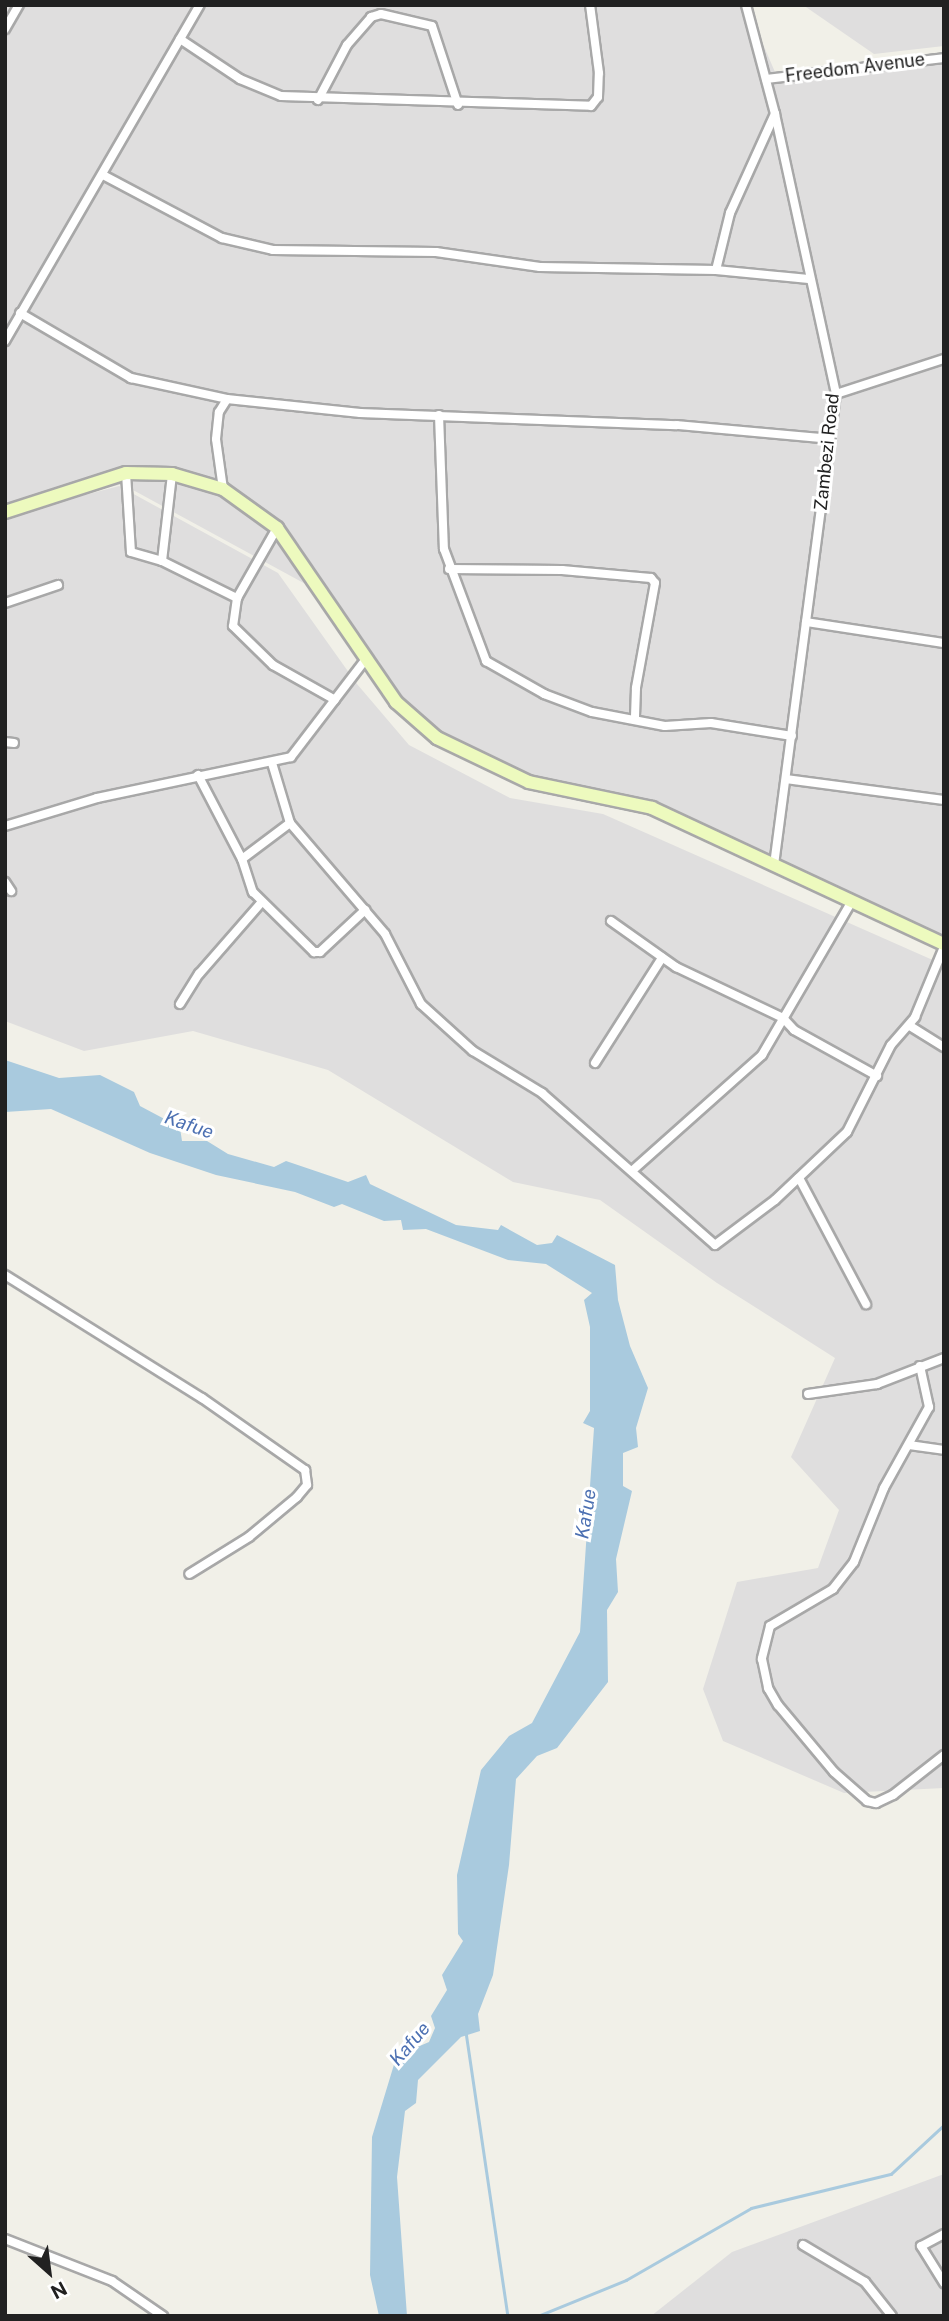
<!DOCTYPE html>
<style>
body{margin:0}
#map{position:relative;width:949px;height:2321px;overflow:hidden;background:#f1f0e8;font-family:"Public Sans",sans-serif}
div>[style]{position:absolute}
[style*='--x']{left:calc(var(--x)*1px);top:calc(var(--y)*1px);width:calc(var(--w)*1px);rotate:calc(var(--a)*1deg)}
.residential>*{inset:0;background:#dfdede}
.water>*{inset:0;background:#a9cade}
.stream>*{height:2.5px;margin:-1.25px;padding:0 1.25px;transform-origin:1.25px;border-radius:1.25px;background:#a9cade}
.roads{filter:drop-shadow(2px 0 #a8a8a8) drop-shadow(-2px 0 #a8a8a8) drop-shadow(0 2px #a8a8a8) drop-shadow(0 -2px #a8a8a8)}
.street>*{height:8px;margin:-4px;padding:0 4px;transform-origin:4px;border-radius:4px;background:#fff}
.secondary>*{height:12px;margin:-6px;padding:0 6px;transform-origin:6px;border-radius:6px;background:#edfabe}
span{translate:-50% -50%;white-space:nowrap;text-align:center;line-height:1.15;-webkit-text-stroke:6px #fff;paint-order:stroke}
.street-label{font-size:18px;color:#212121}
.water-label{font-size:19px;color:#4c70b2;font-style:italic}
.frame{position:absolute;inset:0;border:7px solid #212121;pointer-events:none}
.north{position:absolute;left:14px;top:2237px;width:70px;height:70px;-webkit-text-stroke:5px #fff;paint-order:stroke;rotate:152deg;font-size:19px;font-weight:700;line-height:28px;text-align:center;color:#212121}
.north::after{content:'';display:block;margin:auto;width:24px;height:32px;background:#212121;clip-path:polygon(50% 0,100% 100%,50% 72%,0 100%)}
</style>
<div id="map">
<div class="residential">
<div style="clip-path:polygon(5px 5px,746px 5px,775px 72px,944px 56px,944px 946px,651px 807px,498px 770px,411px 720px,311px 587px,122px 484px,5px 515px)"></div>
<div style="clip-path:polygon(803px 5px,944px 5px,944px 46px,874px 54px)"></div>
<div style="clip-path:polygon(119px 486px,278px 573px,357px 684px,409px 745px,510px 798px,603px 814px,944px 965px,944px 1788px,844px 1793px,723px 1741px,703px 1689px,737px 1582px,818px 1568px,839px 1510px,791px 1457px,835px 1358px,717px 1283px,600px 1200px,513px 1182px,328px 1070px,193px 1031px,84px 1051px,5px 1021px,5px 516px)"></div>
<div style="clip-path:polygon(944px 2174px,944px 2316px,651px 2316px,732px 2252px)"></div>
</div>
<div class="water">
<div style="clip-path:polygon(5px 1060px,59px 1078px,100px 1075px,134px 1092px,140px 1106px,172px 1123px,186px 1120px,201px 1128px,180px 1128px,182px 1141px,207px 1141px,228px 1154px,274px 1167px,286px 1161px,348px 1182px,366px 1175px,370px 1184px,456px 1225px,498px 1230px,501px 1225px,537px 1245px,552px 1243px,557px 1235px,615px 1265px,618px 1300px,630px 1346px,648px 1388px,636px 1428px,638px 1447px,623px 1453px,623px 1486px,632px 1491px,616px 1559px,618px 1592px,607px 1610px,608px 1682px,557px 1748px,537px 1756px,516px 1779px,509px 1865px,493px 1975px,478px 2014px,480px 2031px,461px 2037px,418px 2080px,416px 2103px,405px 2111px,397px 2177px,407px 2316px,379px 2316px,370px 2275px,372px 2137px,396px 2058px,410px 2042px,415px 2048px,429px 2042px,435px 2028px,431px 2016px,447px 1990px,442px 1975px,463px 1941px,458px 1934px,457px 1875px,481px 1770px,509px 1736px,532px 1723px,580px 1632px,594px 1428px,583px 1423px,590px 1411px,590px 1327px,584px 1300px,592px 1293px,546px 1264px,508px 1260px,426px 1229px,403px 1230px,401px 1220px,384px 1221px,342px 1204px,334px 1207px,295px 1192px,216px 1175px,150px 1153px,51px 1109px,5px 1112px)"></div>
</div>
<div class="stream">
<div style="--x:466;--y:2032;--w:287;--a:81.6"></div>
<div style="--x:538;--y:2316;--w:95;--a:-22.2"></div>
<div style="--x:626;--y:2280;--w:144;--a:-29.9"></div>
<div style="--x:751;--y:2208;--w:144;--a:-13.7"></div>
<div style="--x:891;--y:2174;--w:72;--a:-42.8"></div>
</div>
<div class="roads">
<div class="street">
<div style="--x:746;--y:5;--w:113;--a:75.1"></div>
<div style="--x:775;--y:114;--w:287;--a:77.7"></div>
<div style="--x:836;--y:394;--w:474;--a:97.5"></div>
<div style="--x:5;--y:29;--w:28;--a:-60"></div>
<div style="--x:180;--y:39;--w:72;--a:33.7"></div>
<div style="--x:240;--y:79;--w:44;--a:22.5"></div>
<div style="--x:281;--y:96;--w:310;--a:1.8"></div>
<div style="--x:591;--y:106;--w:11;--a:-52"></div>
<div style="--x:598;--y:97;--w:24;--a:-88"></div>
<div style="--x:599;--y:73;--w:69;--a:-97.5"></div>
<div style="--x:766;--y:79;--w:179;--a:-6.7"></div>
<div style="--x:318;--y:100;--w:62;--a:-62.2"></div>
<div style="--x:347;--y:45;--w:37;--a:-49"></div>
<div style="--x:371;--y:17;--w:10;--a:-17"></div>
<div style="--x:381;--y:14;--w:52;--a:13.2"></div>
<div style="--x:432;--y:26;--w:83;--a:71.8"></div>
<div style="--x:103;--y:175;--w:135;--a:27.9"></div>
<div style="--x:222;--y:238;--w:52;--a:13.2"></div>
<div style="--x:273;--y:250;--w:163;--a:0.7"></div>
<div style="--x:436;--y:252;--w:105;--a:8.2"></div>
<div style="--x:540;--y:267;--w:176;--a:1"></div>
<div style="--x:716;--y:270;--w:93;--a:5.5"></div>
<div style="--x:716;--y:270;--w:59;--a:-76.2"></div>
<div style="--x:730;--y:213;--w:109;--a:-65.6"></div>
<div style="--x:20;--y:313;--w:129;--a:30.4"></div>
<div style="--x:131;--y:378;--w:98;--a:12.3"></div>
<div style="--x:227;--y:399;--w:134;--a:6"></div>
<div style="--x:360;--y:413;--w:317;--a:2.2"></div>
<div style="--x:677;--y:425;--w:154;--a:5.2"></div>
<div style="--x:5;--y:341;--w:388;--a:-59.9"></div>
<div style="--x:836;--y:394;--w:114;--a:-18"></div>
<div style="--x:439;--y:415;--w:134;--a:87.9"></div>
<div style="--x:444;--y:549;--w:120;--a:69.4"></div>
<div style="--x:486;--y:661;--w:67;--a:29.6"></div>
<div style="--x:544;--y:694;--w:51;--a:20.6"></div>
<div style="--x:592;--y:712;--w:74;--a:10.9"></div>
<div style="--x:665;--y:726;--w:46;--a:-3.7"></div>
<div style="--x:711;--y:723;--w:82;--a:9.1"></div>
<div style="--x:126;--y:473;--w:79;--a:86.4"></div>
<div style="--x:131;--y:552;--w:32;--a:16"></div>
<div style="--x:162;--y:561;--w:84;--a:26.3"></div>
<div style="--x:223;--y:489;--w:50;--a:-98"></div>
<div style="--x:216;--y:439;--w:27;--a:-84"></div>
<div style="--x:219;--y:412;--w:15;--a:-58"></div>
<div style="--x:277;--y:528;--w:81;--a:119.7"></div>
<div style="--x:237;--y:598;--w:28;--a:98"></div>
<div style="--x:233;--y:626;--w:56;--a:44.3"></div>
<div style="--x:273;--y:665;--w:71;--a:29.4"></div>
<div style="--x:162;--y:561;--w:88;--a:-83.4"></div>
<div style="--x:449;--y:569;--w:113;--a:0.5"></div>
<div style="--x:562;--y:570;--w:89;--a:5.1"></div>
<div style="--x:651;--y:578;--w:6;--a:51"></div>
<div style="--x:655;--y:583;--w:107;--a:100.3"></div>
<div style="--x:636;--y:688;--w:32;--a:92"></div>
<div style="--x:5;--y:603;--w:56;--a:-18.8"></div>
<div style="--x:806;--y:622;--w:140;--a:8.7"></div>
<div style="--x:5;--y:742;--w:9;--a:6"></div>
<div style="--x:272;--y:763;--w:63;--a:73.3"></div>
<div style="--x:290;--y:823;--w:146;--a:49.4"></div>
<div style="--x:385;--y:934;--w:79;--a:62.8"></div>
<div style="--x:421;--y:1004;--w:70;--a:42.1"></div>
<div style="--x:473;--y:1051;--w:81;--a:31.3"></div>
<div style="--x:542;--y:1093;--w:230;--a:41.3"></div>
<div style="--x:715;--y:1245;--w:75;--a:-36.9"></div>
<div style="--x:775;--y:1200;--w:99;--a:-43.4"></div>
<div style="--x:847;--y:1132;--w:97;--a:-63.2"></div>
<div style="--x:891;--y:1045;--w:37;--a:-49"></div>
<div style="--x:915;--y:1017;--w:76;--a:-67.5"></div>
<div style="--x:198;--y:775;--w:95;--a:62.4"></div>
<div style="--x:242;--y:859;--w:35;--a:72"></div>
<div style="--x:253;--y:892;--w:86;--a:44.5"></div>
<div style="--x:314;--y:952;--w:6;--a:0"></div>
<div style="--x:320;--y:952;--w:62;--a:-43"></div>
<div style="--x:786;--y:779;--w:159;--a:7.6"></div>
<div style="--x:5;--y:826;--w:96;--a:-16.9"></div>
<div style="--x:97;--y:798;--w:198;--a:-11.9"></div>
<div style="--x:291;--y:757;--w:123;--a:-52.6"></div>
<div style="--x:242;--y:859;--w:60;--a:-36.9"></div>
<div style="--x:5;--y:882;--w:11;--a:56"></div>
<div style="--x:611;--y:921;--w:80;--a:35.3"></div>
<div style="--x:676;--y:967;--w:119;--a:25.5"></div>
<div style="--x:783;--y:1018;--w:16;--a:47"></div>
<div style="--x:794;--y:1030;--w:95;--a:29"></div>
<div style="--x:180;--y:1004;--w:36;--a:-58"></div>
<div style="--x:199;--y:974;--w:94;--a:-48.9"></div>
<div style="--x:910;--y:1026;--w:40;--a:32"></div>
<div style="--x:595;--y:1063;--w:125;--a:-57.5"></div>
<div style="--x:633;--y:1170;--w:173;--a:-41.7"></div>
<div style="--x:762;--y:1055;--w:178;--a:-59.7"></div>
<div style="--x:799;--y:1178;--w:143;--a:62"></div>
<div style="--x:5;--y:1275;--w:232;--a:32"></div>
<div style="--x:202;--y:1398;--w:126;--a:35"></div>
<div style="--x:305;--y:1470;--w:15;--a:82"></div>
<div style="--x:307;--y:1485;--w:16;--a:130"></div>
<div style="--x:297;--y:1497;--w:62;--a:140.2"></div>
<div style="--x:249;--y:1537;--w:70;--a:148.3"></div>
<div style="--x:920;--y:1366;--w:42;--a:77.6"></div>
<div style="--x:929;--y:1407;--w:93;--a:119.1"></div>
<div style="--x:884;--y:1488;--w:80;--a:112.1"></div>
<div style="--x:854;--y:1562;--w:34;--a:128"></div>
<div style="--x:833;--y:1589;--w:73;--a:149.6"></div>
<div style="--x:770;--y:1626;--w:34;--a:104"></div>
<div style="--x:762;--y:1659;--w:30;--a:78"></div>
<div style="--x:768;--y:1688;--w:20;--a:60"></div>
<div style="--x:778;--y:1705;--w:87;--a:50.1"></div>
<div style="--x:834;--y:1772;--w:44;--a:41.3"></div>
<div style="--x:867;--y:1801;--w:9;--a:13"></div>
<div style="--x:876;--y:1803;--w:19;--a:-25"></div>
<div style="--x:893;--y:1795;--w:65;--a:-38.1"></div>
<div style="--x:808;--y:1394;--w:70;--a:-8.2"></div>
<div style="--x:877;--y:1384;--w:72;--a:-21.2"></div>
<div style="--x:909;--y:1445;--w:35;--a:8"></div>
<div style="--x:944;--y:2234;--w:26;--a:152"></div>
<div style="--x:921;--y:2246;--w:44;--a:58.1"></div>
<div style="--x:5;--y:2239;--w:115;--a:21.4"></div>
<div style="--x:112;--y:2281;--w:62;--a:34.5"></div>
<div style="--x:803;--y:2245;--w:72;--a:30.8"></div>
<div style="--x:865;--y:2282;--w:43;--a:51.5"></div>
</div>
<div class="secondary">
<div style="--x:5;--y:512;--w:127;--a:-17.9"></div>
<div style="--x:126;--y:473;--w:46;--a:1.2"></div>
<div style="--x:172;--y:474;--w:53;--a:16.4"></div>
<div style="--x:223;--y:489;--w:67;--a:35.8"></div>
<div style="--x:277;--y:528;--w:211;--a:55.6"></div>
<div style="--x:396;--y:702;--w:55;--a:41.3"></div>
<div style="--x:437;--y:738;--w:102;--a:25.6"></div>
<div style="--x:529;--y:782;--w:126;--a:11.9"></div>
<div style="--x:652;--y:808;--w:322;--a:25"></div>
</div>
</div>
<div class="street-label">
<span style="left:855px;top:68px;rotate:-7deg">Freedom Avenue</span>
<span style="left:827px;top:452px;rotate:-84deg">Zambezi Road</span>
</div>
<div class="water-label">
<span style="left:189px;top:1125px;rotate:19deg">Kafue</span>
<span style="left:586px;top:1514px;rotate:-81deg">Kafue</span>
<span style="left:410px;top:2044px;rotate:-49deg">Kafue</span>
</div>
<div class="frame"></div>
<div class="north">N</div>
</div>
